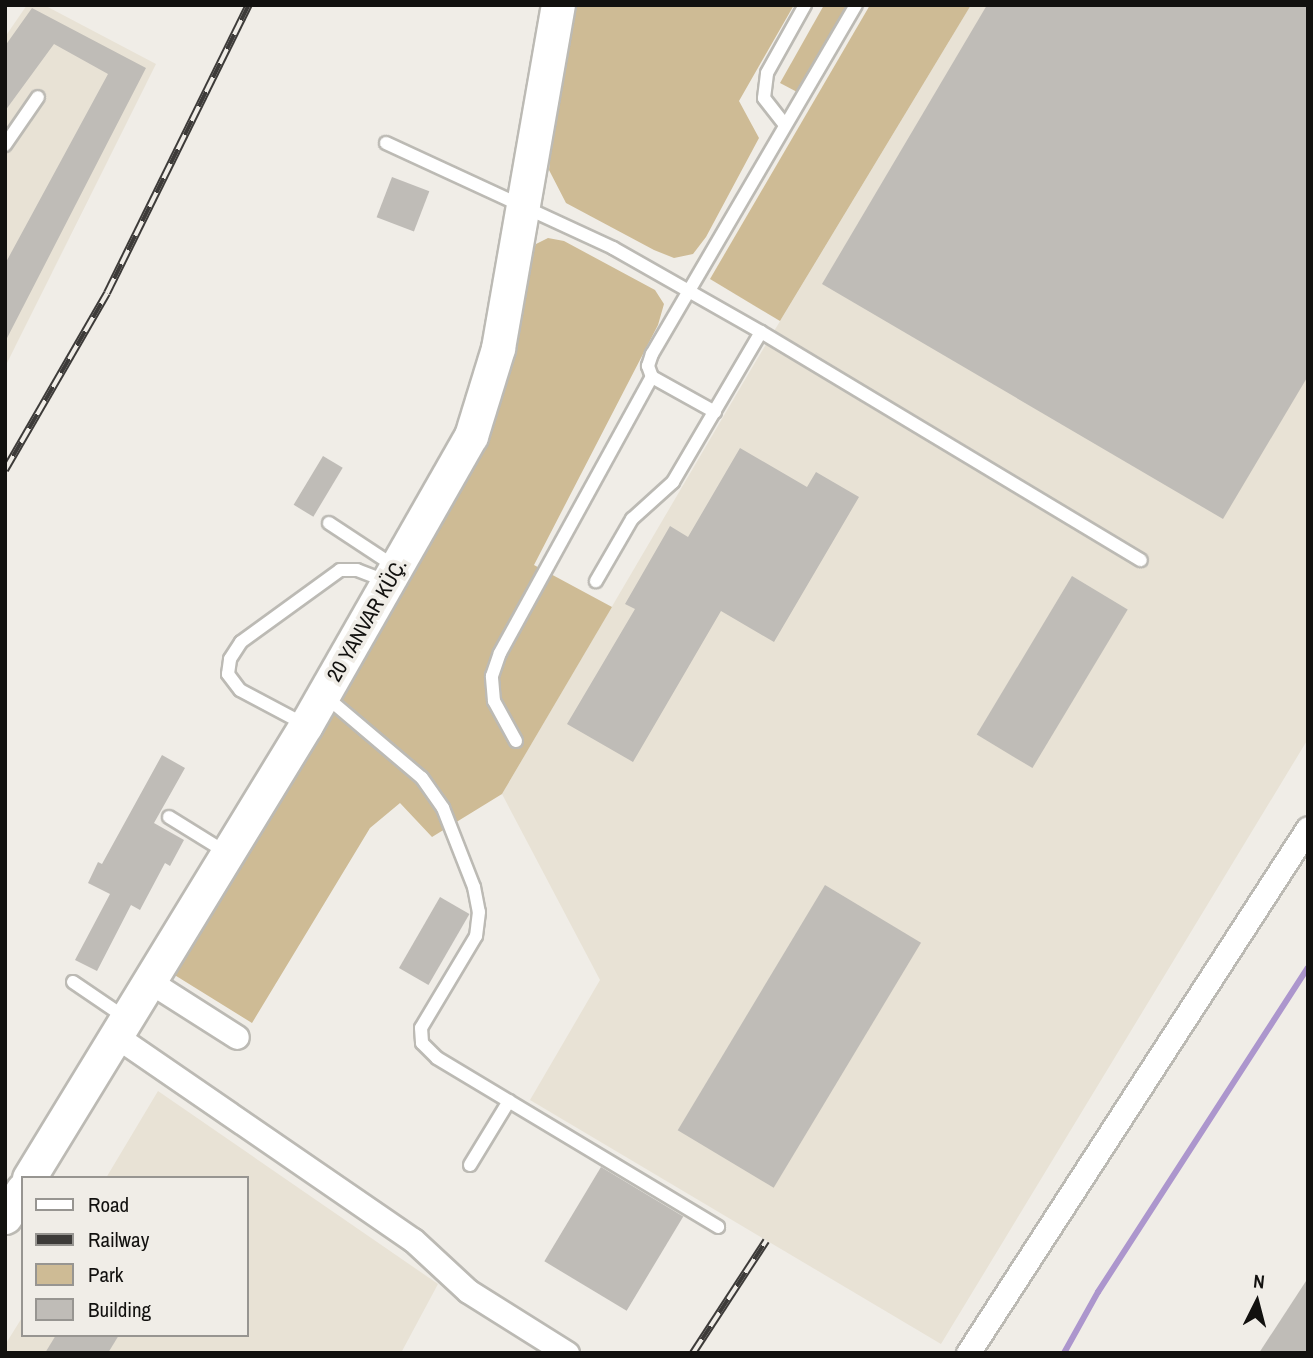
<!DOCTYPE html>
<meta charset="utf-8">
<style>
body{margin:0}
#map{position:relative;width:1313px;height:1358px;overflow:hidden;background:#f0ede7;font-family:"Archivo Narrow",sans-serif}
div>[style]{position:absolute}
[style*='--x']{left:calc(var(--x)*1px);top:calc(var(--y)*1px);width:calc(var(--w)*1px);rotate:calc(var(--a)*1deg)}
.built>*{inset:0;background:#e8e2d5}
.green>*{inset:0;background:#cebb95}
.stream>*{height:6px;margin:-3px;padding:0 3px;transform-origin:3px;border-radius:3px;background:#ac96cd}
.building>*{inset:0;background:#bfbcb7;transform-origin:0 0}
.roads{filter:drop-shadow(2px 0 #bcbab4) drop-shadow(-2px 0 #bcbab4) drop-shadow(0 2px #bcbab4) drop-shadow(0 -2px #bcbab4)}
.lane>*{height:12px;margin:-6px;padding:0 6px;transform-origin:6px;border-radius:6px;background:#fff}
.street>*{height:23px;margin:-11.5px;padding:0 11.5px;transform-origin:11.5px;border-radius:11.5px;background:#fff}
.secondary>*{height:33px;margin:-16.5px;padding:0 16.5px;transform-origin:16.5px;border-radius:16.5px;background:#fff}
.rail>*{height:8px;margin-top:-4px;transform-origin:0;background:repeating-linear-gradient(90deg,#f0ede7 0 16px,#3d3b39 0 32px);box-sizing:border-box;border-block:2px solid #3d3b39}
span{translate:-50% -50%;white-space:nowrap;text-align:center;line-height:1.15;-webkit-text-stroke:7px #f0ede7;paint-order:stroke}
.street-label{font-size:21px;color:#12110f}
.frame{position:absolute;inset:0;border:7px solid #12110f;pointer-events:none}
.legend{position:absolute;left:21px;top:1176px;width:228px;height:161px;box-sizing:border-box;background:#f0ede7;border:2px solid #979591;margin:0;padding:9px 12px;list-style:none;font-size:21px;color:#12110f}
.legend li{display:flex;align-items:center;gap:14px;height:35px}
.legend b{width:35px;border:2px solid #979591}
.north{position:absolute;left:1222px;top:1267px;width:70px;height:70px;-webkit-text-stroke:5px #f0ede7;paint-order:stroke;rotate:6deg;font-size:19px;font-weight:700;line-height:28px;text-align:center;color:#12110f}
.north::after{content:'';display:block;margin:auto;width:24px;height:32px;background:#12110f;clip-path:polygon(50% 0,100% 100%,50% 72%,0 100%)}
</style>
<div id="map">
<div class="built">
<div style="clip-path:polygon(27px 5px,44px 5px,156px 64px,5px 367px,5px 37px)"></div>
<div style="clip-path:polygon(971px 5px,1308px 5px,1308px 739px,941px 1344px,530px 1100px,600px 980px,502px 794px,753px 366px)"></div>
<div style="clip-path:polygon(158px 1091px,438px 1284px,401px 1353px,5px 1353px,5px 1345px,23px 1316px,23px 1335px,247px 1335px,247px 1178px,106px 1178px)"></div>
</div>
<div class="green">
<div style="clip-path:polygon(575px 5px,794px 5px,739px 101px,759px 138px,706px 237px,693px 254px,674px 258px,654px 250px,566px 203px,549px 170px,553px 124px)"></div>
<div style="clip-path:polygon(824px 5px,848px 5px,799px 93px,780px 83px)"></div>
<div style="clip-path:polygon(870px 5px,971px 5px,780px 321px,710px 279px)"></div>
<div style="clip-path:polygon(548px 238px,564px 241px,655px 290px,664px 304px,658px 325px,534px 565px,612px 607px,502px 794px,432px 837px,400px 803px,370px 828px,252px 1023px,173px 974px,383px 626px,470px 472px,512px 364px,530px 256px,536px 244px)"></div>
</div>
<div class="stream">
<div style="--x:1064;--y:1353;--w:70;--a:-60.9"></div>
<div style="--x:1098;--y:1292;--w:386;--a:-57.1"></div>
</div>
<div class="building">
<div style="clip-path:polygon(987px 5px,1308px 5px,1308px 376px,1223px 519px,822px 284px)"></div>
<div style="clip-path:polygon(32px 8px,146px 68px,5px 342px,5px 264px,108px 74px,54px 44px,5px 111px,5px 46px)"></div>
<div style="left:392px;top:177px;width:40px;height:43px;rotate:21deg"></div>
<div style="clip-path:polygon(740px 448px,807px 487px,816px 472px,859px 497px,774px 642px,721px 611px,633px 762px,567px 724px,635px 609px,625px 604px,670px 526px,688px 537px)"></div>
<div style="left:323px;top:456px;width:23px;height:57px;rotate:31deg"></div>
<div style="left:1072px;top:576px;width:65px;height:185px;rotate:31deg"></div>
<div style="clip-path:polygon(162px 755px,185px 768px,154px 823px,184px 840px,170px 866px,165px 863px,140px 910px,131px 905px,97px 971px,75px 960px,110px 894px,88px 883px,98px 862px,102px 864px)"></div>
<div style="left:825px;top:885px;width:112px;height:286px;rotate:31deg"></div>
<div style="left:440px;top:897px;width:34px;height:82px;rotate:30deg"></div>
<div style="left:601px;top:1167px;width:96px;height:110px;rotate:31deg"></div>
<div style="clip-path:polygon(1308px 1278px,1308px 1353px,1259px 1353px)"></div>
<div style="clip-path:polygon(56px 1335px,119px 1335px,108px 1353px,45px 1353px)"></div>
</div>
<div class="roads">
<div class="lane">
<div style="--x:785;--y:125;--w:34;--a:-128"></div>
<div style="--x:764;--y:98;--w:25;--a:-83"></div>
<div style="--x:767;--y:73;--w:78;--a:-60.8"></div>
<div style="--x:386;--y:143;--w:250;--a:24.8"></div>
<div style="--x:613;--y:248;--w:170;--a:29.6"></div>
<div style="--x:761;--y:332;--w:174;--a:120.4"></div>
<div style="--x:673;--y:482;--w:55;--a:137.9"></div>
<div style="--x:632;--y:519;--w:72;--a:120.1"></div>
<div style="--x:5;--y:145;--w:58;--a:-55.5"></div>
<div style="--x:761;--y:332;--w:443;--a:31"></div>
<div style="--x:715;--y:412;--w:72;--a:-150.9"></div>
<div style="--x:652;--y:377;--w:12;--a:-110"></div>
<div style="--x:648;--y:366;--w:13;--a:-72"></div>
<div style="--x:652;--y:354;--w:404;--a:-59.7"></div>
<div style="--x:329;--y:523;--w:78;--a:33.5"></div>
<div style="--x:324;--y:695;--w:128;--a:40.3"></div>
<div style="--x:422;--y:778;--w:37;--a:55"></div>
<div style="--x:443;--y:808;--w:85;--a:68.6"></div>
<div style="--x:474;--y:887;--w:25;--a:79"></div>
<div style="--x:479;--y:912;--w:24;--a:97"></div>
<div style="--x:476;--y:936;--w:107;--a:120.9"></div>
<div style="--x:421;--y:1028;--w:15;--a:86"></div>
<div style="--x:422;--y:1043;--w:21;--a:45"></div>
<div style="--x:437;--y:1058;--w:328;--a:31"></div>
<div style="--x:304;--y:724;--w:72;--a:-152"></div>
<div style="--x:240;--y:690;--w:20;--a:-127"></div>
<div style="--x:228;--y:674;--w:15;--a:-82"></div>
<div style="--x:230;--y:659;--w:20;--a:-57"></div>
<div style="--x:241;--y:642;--w:122;--a:-36"></div>
<div style="--x:340;--y:570;--w:17;--a:0"></div>
<div style="--x:357;--y:570;--w:30;--a:21"></div>
<div style="--x:516;--y:741;--w:46;--a:-118.8"></div>
<div style="--x:494;--y:701;--w:25;--a:-95"></div>
<div style="--x:492;--y:676;--w:24;--a:-71"></div>
<div style="--x:500;--y:653;--w:315;--a:-61.2"></div>
<div style="--x:169;--y:817;--w:68;--a:31.8"></div>
<div style="--x:73;--y:982;--w:64;--a:34.2"></div>
<div style="--x:470;--y:1165;--w:75;--a:-58.6"></div>
</div>
<div class="street">
<div style="--x:149;--y:981;--w:104;--a:32.5"></div>
<div style="--x:116;--y:1036;--w:360;--a:34.5"></div>
<div style="--x:413;--y:1240;--w:75;--a:42.8"></div>
<div style="--x:468;--y:1291;--w:117;--a:32.1"></div>
<div style="--x:968;--y:1353;--w:625;--a:-57.07"></div>
</div>
<div class="secondary">
<div style="--x:29;--y:1178;--w:531;--a:-58.56"></div>
<div style="--x:306;--y:725;--w:333;--a:-60.3"></div>
<div style="--x:471;--y:436;--w:92;--a:-72.9"></div>
<div style="--x:498;--y:348;--w:348;--a:-80.1"></div>
<div style="--x:5;--y:1217;--w:33;--a:-57"></div>
</div>
</div>
<div class="rail">
<div style="--x:5;--y:470;--w:204;--a:-60"></div>
<div style="--x:107;--y:293;--w:321;--a:-63.8"></div>
<div style="--x:693;--y:1353;--w:134;--a:-56.9"></div>
</div>
<div class="street-label">
<span style="left:367px;top:620px;rotate:-60deg">20 YANVAR KÜÇ.</span>
</div>
<div class="frame"></div>
<ul class="legend">
<li><b style="height:9px;background:#fff"></b>Road</li>
<li><b style="height:9px;background:#3d3b39"></b>Railway</li>
<li><b style="height:19px;background:#cebb95"></b>Park</li>
<li><b style="height:19px;background:#bfbcb7"></b>Building</li>
</ul>
<div class="north">N</div>
</div>
